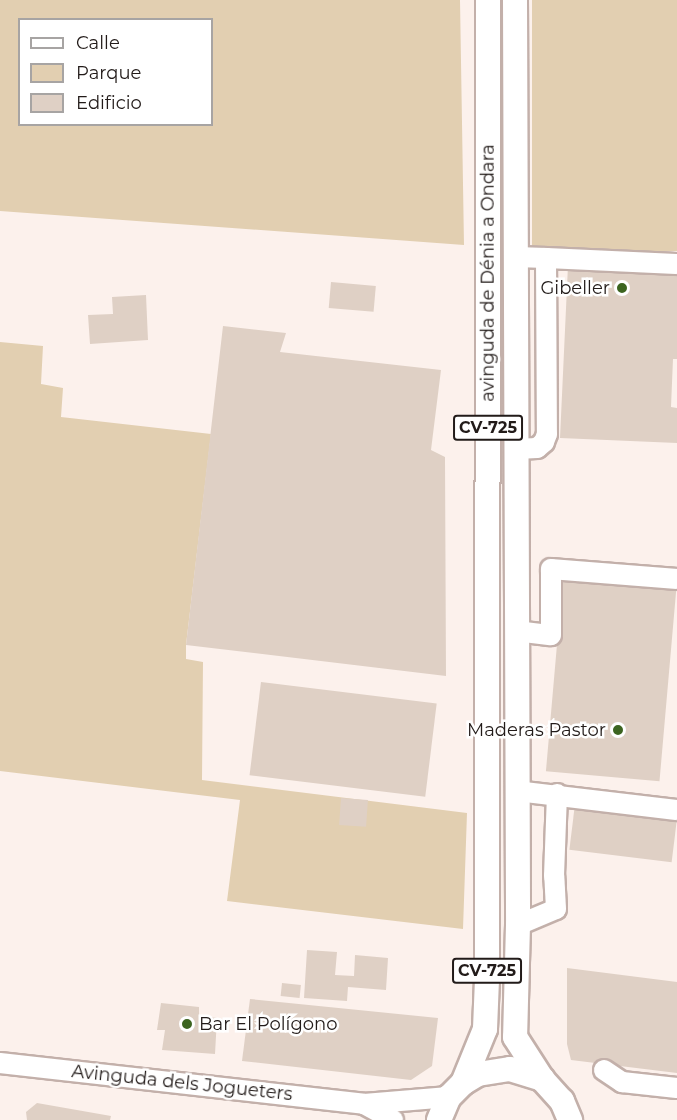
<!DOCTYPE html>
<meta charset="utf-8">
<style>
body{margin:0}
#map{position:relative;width:677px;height:1120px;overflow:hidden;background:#fcf1ec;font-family:Montserrat,sans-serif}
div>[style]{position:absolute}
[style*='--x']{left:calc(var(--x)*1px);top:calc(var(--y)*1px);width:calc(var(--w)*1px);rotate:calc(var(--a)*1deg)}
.green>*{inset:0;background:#e2cfb1;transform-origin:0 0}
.building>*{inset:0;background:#dfd0c5;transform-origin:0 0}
.roads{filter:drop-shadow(2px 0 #c3b0aa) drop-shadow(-2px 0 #c3b0aa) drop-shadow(0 2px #c3b0aa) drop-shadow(0 -2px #c3b0aa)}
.minor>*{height:20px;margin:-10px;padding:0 10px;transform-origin:10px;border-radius:10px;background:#fff}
.major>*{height:24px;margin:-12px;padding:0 12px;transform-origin:12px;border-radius:12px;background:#fff}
.dots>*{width:16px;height:16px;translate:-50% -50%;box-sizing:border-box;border:3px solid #fff;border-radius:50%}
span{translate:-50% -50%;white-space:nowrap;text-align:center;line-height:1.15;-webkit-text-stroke:5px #fff;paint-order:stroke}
.shield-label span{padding:2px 4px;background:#fff;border:2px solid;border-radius:4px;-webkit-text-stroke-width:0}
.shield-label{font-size:16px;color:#221b19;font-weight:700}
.street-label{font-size:18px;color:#221b19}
.poi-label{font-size:18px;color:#221b19}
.right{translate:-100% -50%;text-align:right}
.left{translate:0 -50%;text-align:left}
.legend{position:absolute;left:18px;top:18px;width:195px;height:108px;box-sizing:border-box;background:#fff;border:2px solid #a7a4a3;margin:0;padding:8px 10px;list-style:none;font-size:18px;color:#221b19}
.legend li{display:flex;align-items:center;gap:12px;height:30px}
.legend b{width:30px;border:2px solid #a7a4a3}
</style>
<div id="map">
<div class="green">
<div style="clip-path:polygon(evenodd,0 0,460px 0,464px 245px,0 211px,0 0,20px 20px,212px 20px,212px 124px,20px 124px,20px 20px)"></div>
<div style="left:532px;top:0;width:145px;height:251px"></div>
<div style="clip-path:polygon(0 342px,43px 346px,41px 384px,63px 388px,61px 417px,211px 434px,186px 645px,186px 659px,203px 662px,202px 780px,467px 813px,463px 929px,227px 901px,240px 800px,0 771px)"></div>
</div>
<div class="building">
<div style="clip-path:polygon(568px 265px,677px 270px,677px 359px,673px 359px,671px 407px,677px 408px,677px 443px,560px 438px)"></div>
<div style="left:331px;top:282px;width:45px;height:26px;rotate:5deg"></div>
<div style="clip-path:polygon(146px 295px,148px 340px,90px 344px,88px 315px,113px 314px,112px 297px)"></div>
<div style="clip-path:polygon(223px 326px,286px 333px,280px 352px,441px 370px,431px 450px,445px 457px,446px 676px,186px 645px)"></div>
<div style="left:563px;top:576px;width:114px;height:196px;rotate:5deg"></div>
<div style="left:261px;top:682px;width:177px;height:94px;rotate:7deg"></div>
<div style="left:341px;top:798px;width:27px;height:27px;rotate:4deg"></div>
<div style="left:575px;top:804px;width:103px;height:46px;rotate:7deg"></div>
<div style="clip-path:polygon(307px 950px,337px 952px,335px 975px,354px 976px,355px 955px,388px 958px,386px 990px,348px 987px,347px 1001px,304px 998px)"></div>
<div style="clip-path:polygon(567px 968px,677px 982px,677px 1073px,571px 1060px,567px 1044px)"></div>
<div style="left:282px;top:983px;width:19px;height:13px;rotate:6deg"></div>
<div style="clip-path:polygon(250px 999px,438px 1018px,432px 1066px,411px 1080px,242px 1061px)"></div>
<div style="clip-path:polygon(161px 1003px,199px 1007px,199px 1016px,217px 1018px,215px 1054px,162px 1050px,165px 1030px,157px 1030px)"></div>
<div style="clip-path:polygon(37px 1103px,111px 1116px,110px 1120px,27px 1120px,26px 1112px)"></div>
</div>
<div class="roads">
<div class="minor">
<div style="--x:516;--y:257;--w:30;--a:2"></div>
<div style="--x:546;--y:258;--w:176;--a:89.7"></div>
<div style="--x:547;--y:434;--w:9;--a:111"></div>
<div style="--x:544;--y:442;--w:9;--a:139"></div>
<div style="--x:537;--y:448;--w:21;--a:177"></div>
<div style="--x:546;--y:258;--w:131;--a:2.6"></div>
<div style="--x:516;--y:631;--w:35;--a:7"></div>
<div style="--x:551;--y:635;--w:66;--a:-90"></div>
<div style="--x:551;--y:569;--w:126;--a:4.5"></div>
<div style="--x:517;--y:791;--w:161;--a:6.8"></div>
<div style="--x:518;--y:925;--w:41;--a:-22.8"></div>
<div style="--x:556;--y:909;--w:33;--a:-93"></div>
<div style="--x:554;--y:876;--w:82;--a:-87.9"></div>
<div style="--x:0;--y:1063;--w:366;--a:6.4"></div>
<div style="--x:364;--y:1104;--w:85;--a:-4.7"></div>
<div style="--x:604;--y:1070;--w:22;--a:34"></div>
<div style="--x:622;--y:1082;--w:55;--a:6.2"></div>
<div style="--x:366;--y:1105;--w:31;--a:29"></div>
</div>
<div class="major">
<div style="--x:515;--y:0;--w:925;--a:89.81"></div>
<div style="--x:518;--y:925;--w:112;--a:91.5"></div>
<div style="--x:515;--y:1037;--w:50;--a:57.3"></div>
<div style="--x:463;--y:1083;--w:58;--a:-67.8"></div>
<div style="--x:485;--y:1029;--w:49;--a:-87.7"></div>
<div style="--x:487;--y:980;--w:980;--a:-89.94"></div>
<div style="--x:439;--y:1120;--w:25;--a:-67"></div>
<div style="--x:449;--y:1097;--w:20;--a:-45"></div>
<div style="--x:463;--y:1083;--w:17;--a:-31"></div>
<div style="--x:478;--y:1074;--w:32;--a:-9"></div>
<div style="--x:510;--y:1069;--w:34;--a:17"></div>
<div style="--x:542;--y:1079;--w:30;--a:48"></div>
<div style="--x:562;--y:1101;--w:21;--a:67"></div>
</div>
</div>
<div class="dots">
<div style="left:622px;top:288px;background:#3c6420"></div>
<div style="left:618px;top:730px;background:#3c6420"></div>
<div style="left:187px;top:1024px;background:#3c6420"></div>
</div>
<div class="shield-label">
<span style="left:488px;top:428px">CV-725</span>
<span style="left:487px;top:971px">CV-725</span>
</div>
<div class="street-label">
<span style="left:488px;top:273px;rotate:-90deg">avinguda de Dénia a Ondara</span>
<span style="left:182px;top:1083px;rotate:6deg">Avinguda dels Jogueters</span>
</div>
<div class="poi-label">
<span class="right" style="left:610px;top:288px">Gibeller</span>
<span class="right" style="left:606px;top:730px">Maderas Pastor</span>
<span class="left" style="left:199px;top:1024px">Bar El Polígono</span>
</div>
<ul class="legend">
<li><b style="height:8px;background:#fff"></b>Calle</li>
<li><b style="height:16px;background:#e2cfb1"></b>Parque</li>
<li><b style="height:16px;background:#dfd0c5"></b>Edificio</li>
</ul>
</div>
